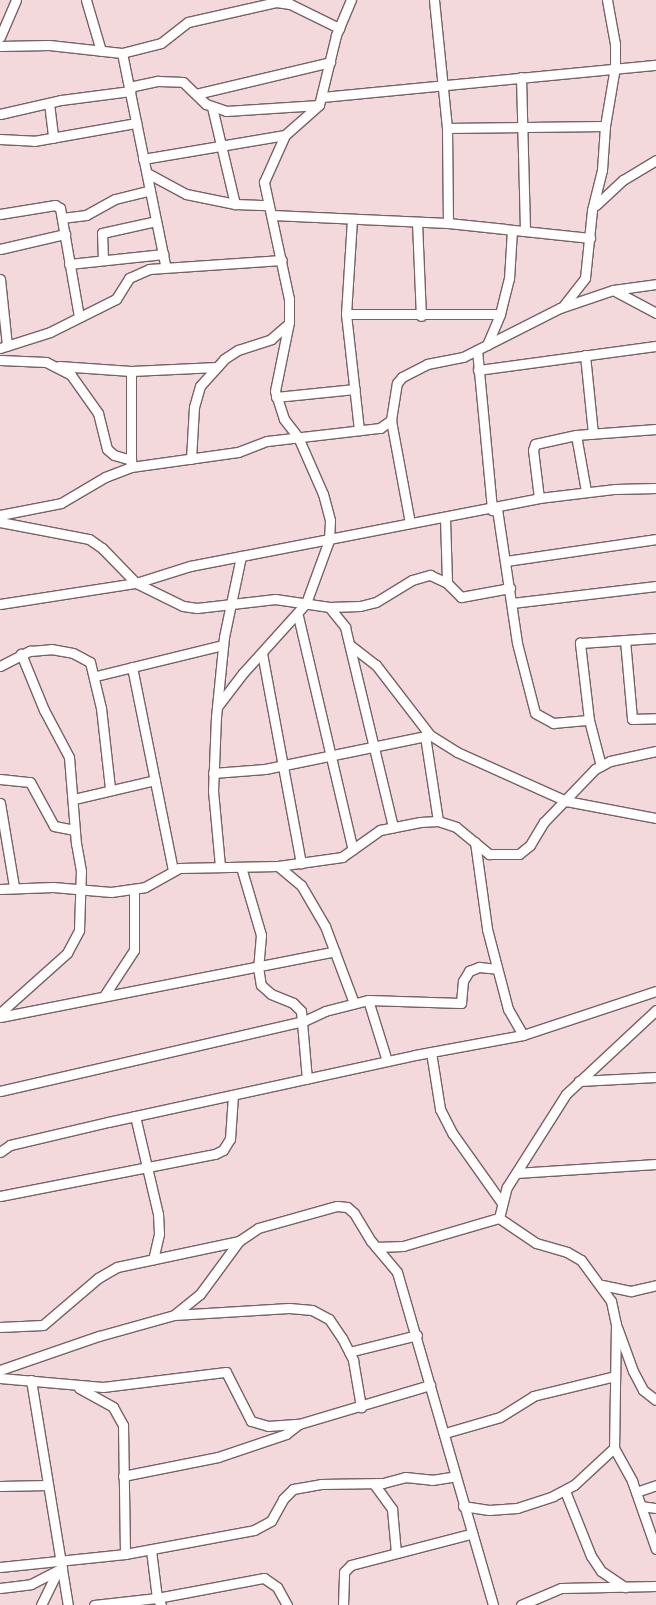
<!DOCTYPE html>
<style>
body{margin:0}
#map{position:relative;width:656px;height:1605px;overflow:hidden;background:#f3d8dc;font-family:"Libre Baskerville",serif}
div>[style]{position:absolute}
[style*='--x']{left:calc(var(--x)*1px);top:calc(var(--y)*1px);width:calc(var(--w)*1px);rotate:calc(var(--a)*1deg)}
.roads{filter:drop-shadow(1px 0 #786165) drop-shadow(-1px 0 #786165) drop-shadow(0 1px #786165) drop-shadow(0 -1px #786165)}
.minor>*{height:9px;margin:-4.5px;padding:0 4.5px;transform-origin:4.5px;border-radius:4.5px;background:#fff}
span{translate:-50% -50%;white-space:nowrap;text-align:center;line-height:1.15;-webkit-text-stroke:5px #fff;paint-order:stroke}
</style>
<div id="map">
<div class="roads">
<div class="minor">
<div style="--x:86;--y:0;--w:53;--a:73.6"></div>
<div style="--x:434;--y:0;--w:129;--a:84.2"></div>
<div style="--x:447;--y:128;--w:95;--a:89.4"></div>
<div style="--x:0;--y:37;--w:40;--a:-66.6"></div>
<div style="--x:0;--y:46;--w:49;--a:-1.2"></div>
<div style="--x:49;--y:45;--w:73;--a:6.3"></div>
<div style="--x:122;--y:53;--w:40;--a:-14.4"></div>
<div style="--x:161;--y:43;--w:34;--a:-38"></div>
<div style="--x:188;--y:22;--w:90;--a:-12.8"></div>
<div style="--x:276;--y:2;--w:14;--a:8"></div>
<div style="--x:290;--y:4;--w:55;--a:26.1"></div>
<div style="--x:122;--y:53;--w:216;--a:78.5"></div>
<div style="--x:521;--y:77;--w:154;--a:88.5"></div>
<div style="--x:129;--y:87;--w:30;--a:-12"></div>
<div style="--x:158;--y:81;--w:25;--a:2"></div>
<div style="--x:183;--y:82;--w:32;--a:44"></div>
<div style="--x:206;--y:104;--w:21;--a:19"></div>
<div style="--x:226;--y:111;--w:93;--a:-3.7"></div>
<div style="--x:196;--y:94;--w:138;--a:-13.4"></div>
<div style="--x:322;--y:97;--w:336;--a:-5.5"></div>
<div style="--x:49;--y:103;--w:35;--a:83"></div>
<div style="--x:212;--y:107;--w:100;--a:76.7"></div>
<div style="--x:0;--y:114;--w:63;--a:-12.9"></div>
<div style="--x:61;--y:100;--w:70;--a:-7.4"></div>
<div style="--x:447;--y:128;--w:158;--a:-0.7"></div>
<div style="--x:0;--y:139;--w:34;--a:3"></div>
<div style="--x:34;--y:141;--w:104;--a:-10"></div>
<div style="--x:143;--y:159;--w:144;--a:-9.6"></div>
<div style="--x:147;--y:173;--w:44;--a:28.3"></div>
<div style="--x:186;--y:194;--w:50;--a:11.5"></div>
<div style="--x:235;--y:204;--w:33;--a:2"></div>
<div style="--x:596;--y:205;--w:37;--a:-43"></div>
<div style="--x:623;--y:180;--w:39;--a:-31"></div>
<div style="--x:0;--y:214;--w:56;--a:-9.3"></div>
<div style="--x:55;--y:205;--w:6;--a:31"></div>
<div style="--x:60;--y:208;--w:111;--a:80.1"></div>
<div style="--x:272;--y:215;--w:176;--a:2.6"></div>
<div style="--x:448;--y:223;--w:143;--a:6"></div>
<div style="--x:62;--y:218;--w:24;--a:-7"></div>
<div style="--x:86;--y:215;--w:33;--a:-29"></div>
<div style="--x:115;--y:199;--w:36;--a:-14"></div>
<div style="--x:352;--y:219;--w:95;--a:93.6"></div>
<div style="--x:346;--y:314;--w:117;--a:83.6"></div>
<div style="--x:417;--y:222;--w:94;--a:87.6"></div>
<div style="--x:0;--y:249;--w:67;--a:-13"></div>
<div style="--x:103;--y:260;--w:27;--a:-92"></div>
<div style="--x:102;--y:233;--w:55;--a:-12.5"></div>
<div style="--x:69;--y:264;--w:95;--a:-6.1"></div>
<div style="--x:0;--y:279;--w:67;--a:84"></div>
<div style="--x:613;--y:290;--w:49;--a:28.1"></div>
<div style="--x:564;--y:305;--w:34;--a:-52"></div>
<div style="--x:585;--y:278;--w:68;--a:-84.1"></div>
<div style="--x:592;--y:210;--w:41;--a:-76"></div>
<div style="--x:602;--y:170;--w:44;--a:-86.1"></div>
<div style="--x:605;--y:126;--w:60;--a:-80.4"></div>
<div style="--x:615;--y:67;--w:23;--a:-90"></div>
<div style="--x:615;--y:44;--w:45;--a:-100.3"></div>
<div style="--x:346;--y:314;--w:154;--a:0"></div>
<div style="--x:487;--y:345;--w:34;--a:-67"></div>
<div style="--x:500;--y:314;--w:36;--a:-76"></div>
<div style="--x:509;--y:279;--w:49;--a:-86.5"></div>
<div style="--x:0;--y:348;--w:52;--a:-17.7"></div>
<div style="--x:50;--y:332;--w:74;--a:-26.6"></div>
<div style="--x:116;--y:299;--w:25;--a:-58"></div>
<div style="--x:129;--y:278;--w:22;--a:-24"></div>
<div style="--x:149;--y:269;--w:133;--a:-3.9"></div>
<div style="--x:477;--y:350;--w:161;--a:84.6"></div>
<div style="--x:585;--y:355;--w:79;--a:84.2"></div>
<div style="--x:0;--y:360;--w:46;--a:2.5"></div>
<div style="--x:46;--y:362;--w:28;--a:27"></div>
<div style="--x:71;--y:375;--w:47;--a:54.6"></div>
<div style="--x:98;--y:413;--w:37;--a:76"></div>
<div style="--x:107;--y:449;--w:9;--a:41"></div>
<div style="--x:114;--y:455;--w:18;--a:16"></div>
<div style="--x:59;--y:366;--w:72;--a:4"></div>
<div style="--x:131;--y:371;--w:86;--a:-2.7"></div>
<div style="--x:478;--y:370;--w:180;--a:-7.7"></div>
<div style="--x:131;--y:371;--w:93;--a:90"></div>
<div style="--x:276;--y:397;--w:79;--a:-5.8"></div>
<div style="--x:576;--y:435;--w:57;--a:79.9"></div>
<div style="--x:191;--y:459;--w:52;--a:-86.7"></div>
<div style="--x:194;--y:407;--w:22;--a:-74"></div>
<div style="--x:200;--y:386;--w:36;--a:-48"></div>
<div style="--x:224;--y:359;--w:17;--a:-33"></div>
<div style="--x:238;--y:350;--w:35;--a:-18"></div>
<div style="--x:271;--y:339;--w:23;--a:-41"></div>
<div style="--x:539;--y:498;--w:48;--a:-97.1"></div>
<div style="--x:533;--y:450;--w:6;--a:-72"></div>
<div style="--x:535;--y:444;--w:42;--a:-12.4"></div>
<div style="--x:576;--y:435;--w:80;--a:-4.3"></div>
<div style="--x:497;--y:509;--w:135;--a:81.5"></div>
<div style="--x:517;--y:643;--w:72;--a:75.6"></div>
<div style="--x:535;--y:713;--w:21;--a:29"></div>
<div style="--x:553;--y:723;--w:36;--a:-5"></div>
<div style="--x:0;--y:515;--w:62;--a:-11.1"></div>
<div style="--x:61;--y:503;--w:51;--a:-30.6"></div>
<div style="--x:105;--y:477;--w:28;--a:-21"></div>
<div style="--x:131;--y:467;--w:108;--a:-8"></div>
<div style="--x:238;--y:452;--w:31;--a:-21"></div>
<div style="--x:267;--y:441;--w:114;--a:-6.6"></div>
<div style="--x:380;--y:428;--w:14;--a:-36"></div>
<div style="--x:445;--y:518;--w:65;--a:88.2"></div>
<div style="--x:0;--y:522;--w:91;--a:10.8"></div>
<div style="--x:89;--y:539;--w:16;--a:35"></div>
<div style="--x:102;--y:548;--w:49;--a:45.8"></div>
<div style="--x:136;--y:583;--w:52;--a:26.1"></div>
<div style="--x:183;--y:606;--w:14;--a:8"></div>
<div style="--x:197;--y:608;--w:79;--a:-6.6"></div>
<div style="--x:275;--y:599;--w:55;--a:8.4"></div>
<div style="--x:329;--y:607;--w:31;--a:-2"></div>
<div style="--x:360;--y:606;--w:16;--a:-14"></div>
<div style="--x:376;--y:602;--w:42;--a:-31.4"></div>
<div style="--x:412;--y:580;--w:19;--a:-16"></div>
<div style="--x:430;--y:575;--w:19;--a:25"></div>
<div style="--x:447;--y:583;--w:20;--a:45"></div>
<div style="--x:461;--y:597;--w:50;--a:-10.4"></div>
<div style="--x:410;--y:523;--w:105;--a:-100.5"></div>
<div style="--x:391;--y:420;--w:37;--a:-81"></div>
<div style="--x:397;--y:383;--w:8;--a:-50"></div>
<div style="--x:402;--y:377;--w:28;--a:-27"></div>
<div style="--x:427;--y:364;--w:37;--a:-11"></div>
<div style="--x:463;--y:357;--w:109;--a:-26.8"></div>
<div style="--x:560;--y:308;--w:56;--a:-18.8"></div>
<div style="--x:613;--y:290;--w:43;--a:-7.9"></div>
<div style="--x:506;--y:561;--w:152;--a:-8.3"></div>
<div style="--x:512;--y:603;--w:145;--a:-6.7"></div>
<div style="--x:0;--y:604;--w:138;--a:-8.8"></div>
<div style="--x:136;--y:583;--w:57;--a:-17.5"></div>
<div style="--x:190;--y:566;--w:356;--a:-11"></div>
<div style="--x:539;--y:498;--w:77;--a:-6.8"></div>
<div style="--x:615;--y:489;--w:41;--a:-1.4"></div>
<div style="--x:329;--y:607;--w:26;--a:51"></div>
<div style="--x:345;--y:627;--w:206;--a:76.5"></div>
<div style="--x:298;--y:616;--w:240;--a:76.8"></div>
<div style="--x:625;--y:640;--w:79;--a:84.9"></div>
<div style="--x:632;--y:719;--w:24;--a:-2"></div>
<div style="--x:350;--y:645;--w:33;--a:38"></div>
<div style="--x:376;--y:665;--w:88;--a:52.4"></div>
<div style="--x:430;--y:735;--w:32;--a:32"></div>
<div style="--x:457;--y:752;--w:120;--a:24.2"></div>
<div style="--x:566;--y:801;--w:92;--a:10.7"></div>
<div style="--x:262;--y:653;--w:214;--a:79.5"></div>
<div style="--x:0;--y:666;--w:34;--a:-27"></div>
<div style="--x:30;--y:651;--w:21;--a:-5"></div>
<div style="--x:51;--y:649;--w:22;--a:10"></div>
<div style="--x:73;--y:653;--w:19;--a:28"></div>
<div style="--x:90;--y:662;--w:47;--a:76.6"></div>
<div style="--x:101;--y:708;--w:81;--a:83.6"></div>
<div style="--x:132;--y:667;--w:207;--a:78.6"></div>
<div style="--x:96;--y:676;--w:131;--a:-13.7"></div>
<div style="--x:217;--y:707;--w:43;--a:-52.6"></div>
<div style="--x:243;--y:673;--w:94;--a:-48"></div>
<div style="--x:306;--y:603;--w:67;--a:-69.9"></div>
<div style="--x:329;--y:540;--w:20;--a:-87"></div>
<div style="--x:330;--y:520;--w:27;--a:-105"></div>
<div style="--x:323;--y:494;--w:62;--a:-113.7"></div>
<div style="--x:298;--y:437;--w:23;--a:-128"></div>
<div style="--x:284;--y:419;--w:29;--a:-108"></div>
<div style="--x:275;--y:391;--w:70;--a:-78.5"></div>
<div style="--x:289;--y:322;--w:23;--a:-90"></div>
<div style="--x:289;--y:299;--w:120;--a:-102.1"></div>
<div style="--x:264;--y:182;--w:51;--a:-65.9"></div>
<div style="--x:285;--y:135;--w:45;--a:-41.4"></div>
<div style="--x:319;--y:105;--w:72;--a:-76.3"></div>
<div style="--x:336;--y:35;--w:38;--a:-67"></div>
<div style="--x:425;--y:736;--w:86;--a:81.3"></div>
<div style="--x:601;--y:766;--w:48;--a:-104.6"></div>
<div style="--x:589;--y:720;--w:78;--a:-96.7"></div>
<div style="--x:580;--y:643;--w:76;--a:-3.8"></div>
<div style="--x:213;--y:773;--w:52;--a:-4.4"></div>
<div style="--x:265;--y:769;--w:168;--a:-11.6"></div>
<div style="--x:0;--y:779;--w:30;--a:6"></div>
<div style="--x:30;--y:782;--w:50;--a:61.4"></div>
<div style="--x:54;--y:826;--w:21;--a:11"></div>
<div style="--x:74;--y:799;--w:83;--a:-13.2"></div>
<div style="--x:0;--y:803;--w:85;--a:80.5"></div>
<div style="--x:475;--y:842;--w:88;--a:82.1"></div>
<div style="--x:487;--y:929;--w:83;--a:75.3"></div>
<div style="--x:508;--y:1009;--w:30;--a:60"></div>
<div style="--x:220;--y:866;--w:75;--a:-95.3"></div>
<div style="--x:213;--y:791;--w:74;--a:-87.7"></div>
<div style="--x:216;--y:717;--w:80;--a:-84.3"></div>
<div style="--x:224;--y:637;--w:83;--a:-78.1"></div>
<div style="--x:278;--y:866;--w:30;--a:40"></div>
<div style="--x:301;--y:885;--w:48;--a:59.7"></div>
<div style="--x:325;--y:926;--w:82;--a:69.4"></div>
<div style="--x:241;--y:867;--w:71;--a:73.6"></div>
<div style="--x:261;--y:935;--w:32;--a:95"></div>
<div style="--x:258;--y:967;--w:18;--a:81"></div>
<div style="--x:261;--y:985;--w:13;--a:42"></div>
<div style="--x:271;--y:994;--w:24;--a:22"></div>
<div style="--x:293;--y:1003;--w:11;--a:45"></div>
<div style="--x:301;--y:1011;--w:68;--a:85"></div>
<div style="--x:0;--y:889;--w:53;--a:-2.2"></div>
<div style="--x:53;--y:887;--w:58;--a:4.9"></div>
<div style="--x:111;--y:892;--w:34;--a:-8"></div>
<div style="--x:145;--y:887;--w:39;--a:-29"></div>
<div style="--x:179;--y:868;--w:99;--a:-1.2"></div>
<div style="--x:278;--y:866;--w:65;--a:-8"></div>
<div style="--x:342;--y:857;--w:47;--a:-35.4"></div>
<div style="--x:380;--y:830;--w:41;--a:-11.3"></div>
<div style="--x:420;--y:822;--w:18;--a:-3"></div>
<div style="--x:438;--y:821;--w:19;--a:18"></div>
<div style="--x:456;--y:827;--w:43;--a:39.3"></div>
<div style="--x:489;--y:854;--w:30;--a:0"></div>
<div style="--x:519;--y:854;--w:14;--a:-39"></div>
<div style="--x:530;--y:845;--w:27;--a:-59"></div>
<div style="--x:544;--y:822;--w:74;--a:-46.1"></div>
<div style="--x:595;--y:769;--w:17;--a:-28"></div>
<div style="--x:610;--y:761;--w:47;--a:-12.3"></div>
<div style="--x:104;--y:996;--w:55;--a:-56.9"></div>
<div style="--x:134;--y:950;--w:61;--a:-90"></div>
<div style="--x:368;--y:1000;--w:64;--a:72.7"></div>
<div style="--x:0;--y:1013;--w:90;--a:-41.8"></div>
<div style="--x:67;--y:953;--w:26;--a:-62"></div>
<div style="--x:79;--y:930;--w:59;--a:-88.1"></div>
<div style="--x:81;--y:871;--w:27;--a:-100"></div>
<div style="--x:76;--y:844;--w:87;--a:-94.6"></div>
<div style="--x:69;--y:757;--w:53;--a:-118"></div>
<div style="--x:44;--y:710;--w:61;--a:-112.3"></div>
<div style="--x:0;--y:1017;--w:341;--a:-11.1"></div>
<div style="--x:431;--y:1052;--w:58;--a:81"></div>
<div style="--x:440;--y:1109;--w:28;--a:63"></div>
<div style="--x:453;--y:1134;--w:85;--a:54.6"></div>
<div style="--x:579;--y:1081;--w:77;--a:-3"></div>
<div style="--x:0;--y:1091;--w:312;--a:-13"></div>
<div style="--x:304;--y:1021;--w:23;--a:-25"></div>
<div style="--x:325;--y:1011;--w:44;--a:-14.3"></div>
<div style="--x:368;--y:1000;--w:93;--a:1.8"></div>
<div style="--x:461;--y:1003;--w:22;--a:-85"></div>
<div style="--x:463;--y:981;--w:12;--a:-59"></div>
<div style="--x:469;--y:971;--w:11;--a:-22"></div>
<div style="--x:479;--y:967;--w:18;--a:6"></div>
<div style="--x:135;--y:1116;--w:101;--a:76.8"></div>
<div style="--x:158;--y:1214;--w:20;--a:87"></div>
<div style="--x:159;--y:1234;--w:26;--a:103"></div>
<div style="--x:0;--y:1152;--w:12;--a:-35"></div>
<div style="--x:10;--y:1145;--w:101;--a:-13.2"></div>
<div style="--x:108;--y:1122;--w:314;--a:-12.3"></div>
<div style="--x:415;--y:1055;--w:110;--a:-10.5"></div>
<div style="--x:523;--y:1035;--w:140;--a:-18.3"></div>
<div style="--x:516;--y:1173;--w:140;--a:-3.7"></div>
<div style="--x:0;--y:1196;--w:219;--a:-11.1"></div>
<div style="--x:215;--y:1154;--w:9;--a:-27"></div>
<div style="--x:223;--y:1150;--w:13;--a:-58"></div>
<div style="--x:230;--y:1139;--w:44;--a:-86.1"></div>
<div style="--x:499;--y:1218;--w:32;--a:-76"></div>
<div style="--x:507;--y:1187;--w:110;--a:-57.6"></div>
<div style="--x:566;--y:1094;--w:123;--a:-43"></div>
<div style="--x:376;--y:1247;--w:27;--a:-2"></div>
<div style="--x:403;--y:1246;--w:100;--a:-16.3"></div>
<div style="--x:499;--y:1218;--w:45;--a:34"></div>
<div style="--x:536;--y:1243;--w:32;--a:16"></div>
<div style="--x:567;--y:1252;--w:16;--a:30"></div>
<div style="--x:581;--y:1260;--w:51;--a:53.8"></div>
<div style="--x:611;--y:1301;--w:24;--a:78"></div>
<div style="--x:616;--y:1324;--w:124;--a:90.9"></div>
<div style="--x:614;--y:1448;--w:38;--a:61"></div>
<div style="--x:632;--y:1481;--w:72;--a:70.6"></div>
<div style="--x:602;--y:1285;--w:30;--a:12"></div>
<div style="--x:631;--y:1291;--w:26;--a:-13"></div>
<div style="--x:174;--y:1315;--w:33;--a:-39"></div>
<div style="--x:200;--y:1294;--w:66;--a:-53.7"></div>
<div style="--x:239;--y:1241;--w:23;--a:-34"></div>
<div style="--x:258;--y:1228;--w:82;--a:-15.6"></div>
<div style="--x:337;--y:1206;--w:10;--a:6"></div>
<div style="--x:347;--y:1207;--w:9;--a:41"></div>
<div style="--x:354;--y:1213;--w:33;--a:59"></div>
<div style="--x:371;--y:1241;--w:40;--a:50"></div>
<div style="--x:397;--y:1272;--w:347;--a:73.9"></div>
<div style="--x:0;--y:1327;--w:43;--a:-2.7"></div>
<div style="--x:43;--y:1325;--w:72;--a:-40.5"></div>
<div style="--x:98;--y:1278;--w:22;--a:-30"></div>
<div style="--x:117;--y:1267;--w:125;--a:-12"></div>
<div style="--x:617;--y:1327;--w:47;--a:70"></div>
<div style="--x:633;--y:1371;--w:21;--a:62"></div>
<div style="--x:643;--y:1390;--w:16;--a:38"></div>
<div style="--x:349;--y:1352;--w:70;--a:-14"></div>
<div style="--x:0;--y:1370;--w:105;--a:-19"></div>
<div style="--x:99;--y:1336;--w:78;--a:-15.6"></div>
<div style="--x:174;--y:1315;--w:115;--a:-3.5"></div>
<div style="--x:289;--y:1308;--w:23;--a:5"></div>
<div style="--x:312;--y:1310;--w:19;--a:28"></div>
<div style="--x:329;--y:1319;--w:23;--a:56"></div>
<div style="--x:342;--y:1338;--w:25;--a:63"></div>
<div style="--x:353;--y:1360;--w:48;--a:80.3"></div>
<div style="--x:0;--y:1378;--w:103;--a:5"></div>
<div style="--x:103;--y:1387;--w:124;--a:-7"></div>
<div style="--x:226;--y:1372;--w:55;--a:63"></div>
<div style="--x:251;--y:1421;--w:18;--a:16"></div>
<div style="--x:268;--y:1426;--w:31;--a:-4"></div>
<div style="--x:299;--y:1424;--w:137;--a:-16.6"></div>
<div style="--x:31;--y:1380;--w:228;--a:80.7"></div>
<div style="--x:79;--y:1388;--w:39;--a:29"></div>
<div style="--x:113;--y:1407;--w:21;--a:61"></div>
<div style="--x:123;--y:1425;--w:129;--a:89.1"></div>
<div style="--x:445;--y:1433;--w:57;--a:-16.2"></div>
<div style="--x:500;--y:1417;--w:39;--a:-32"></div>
<div style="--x:533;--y:1396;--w:84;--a:-13.7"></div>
<div style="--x:123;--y:1476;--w:97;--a:-11.3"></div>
<div style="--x:218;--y:1457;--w:72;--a:-18.7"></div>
<div style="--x:286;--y:1434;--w:16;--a:-38"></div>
<div style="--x:374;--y:1484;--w:31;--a:54"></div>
<div style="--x:392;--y:1509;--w:44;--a:84.8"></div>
<div style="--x:0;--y:1486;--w:48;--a:-1.2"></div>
<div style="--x:565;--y:1491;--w:70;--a:68.2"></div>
<div style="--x:591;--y:1556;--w:18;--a:56"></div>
<div style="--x:601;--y:1571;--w:29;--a:34"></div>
<div style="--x:636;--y:1492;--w:21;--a:-19"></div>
<div style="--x:463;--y:1506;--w:26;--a:9"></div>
<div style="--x:489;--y:1510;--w:28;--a:-4"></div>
<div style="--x:517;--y:1508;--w:38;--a:-18"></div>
<div style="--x:553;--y:1496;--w:24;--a:-28"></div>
<div style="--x:574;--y:1485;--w:54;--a:-42.8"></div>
<div style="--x:641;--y:1506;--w:15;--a:8"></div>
<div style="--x:151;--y:1550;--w:48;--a:82.9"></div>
<div style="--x:157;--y:1598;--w:8;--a:60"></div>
<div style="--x:0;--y:1567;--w:126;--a:-5.9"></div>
<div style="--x:125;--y:1554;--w:131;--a:-10.5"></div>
<div style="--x:254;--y:1530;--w:19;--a:-28"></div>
<div style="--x:271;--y:1521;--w:25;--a:-61"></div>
<div style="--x:283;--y:1499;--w:14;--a:-45"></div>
<div style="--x:293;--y:1489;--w:28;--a:-10"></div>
<div style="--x:321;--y:1484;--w:62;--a:-0.9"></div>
<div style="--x:383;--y:1483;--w:23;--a:-15"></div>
<div style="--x:405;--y:1477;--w:27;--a:6"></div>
<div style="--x:432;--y:1480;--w:24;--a:-9"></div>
<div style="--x:0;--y:1588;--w:31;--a:-7"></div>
<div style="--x:31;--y:1584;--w:35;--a:-27"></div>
<div style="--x:41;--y:1605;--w:34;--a:-64"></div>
<div style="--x:94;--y:1605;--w:63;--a:-6.3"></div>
<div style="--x:157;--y:1598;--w:109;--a:-10.6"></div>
<div style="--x:264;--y:1578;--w:16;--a:35"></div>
<div style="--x:277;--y:1587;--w:21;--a:61"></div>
<div style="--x:343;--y:1605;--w:33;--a:-88"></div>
<div style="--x:344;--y:1572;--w:10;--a:-45"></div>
<div style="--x:351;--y:1565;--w:123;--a:-14.6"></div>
<div style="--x:521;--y:1605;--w:43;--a:-23"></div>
<div style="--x:561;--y:1588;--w:95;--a:-1.2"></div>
</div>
</div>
</div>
